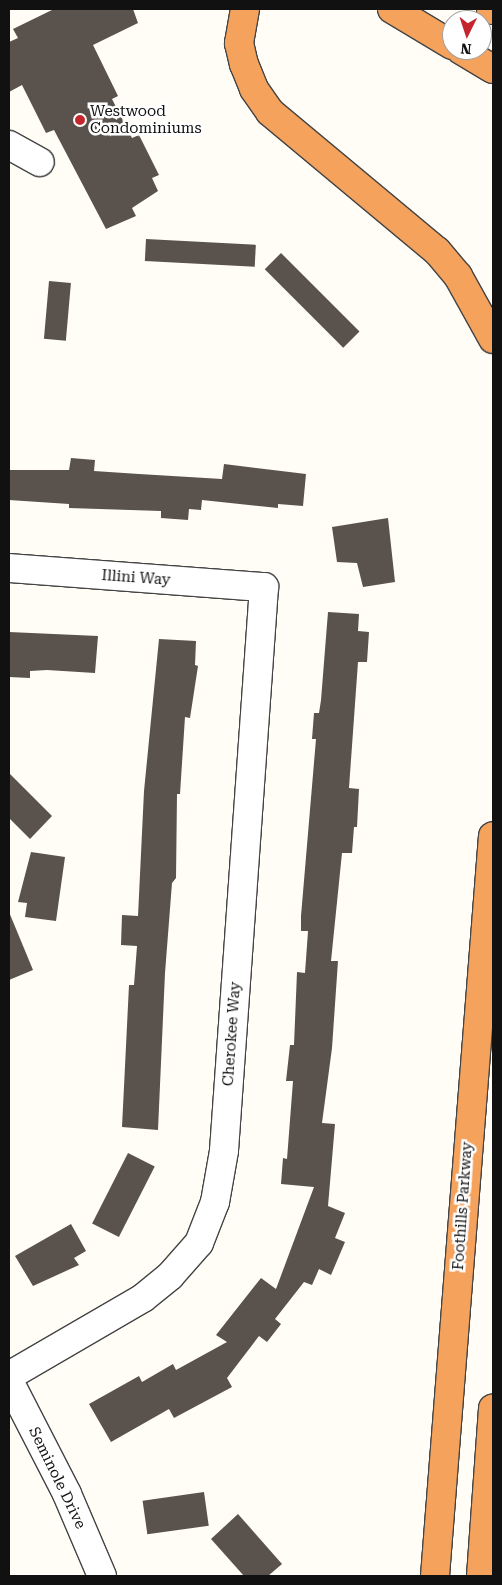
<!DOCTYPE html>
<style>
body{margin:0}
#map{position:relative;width:502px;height:1585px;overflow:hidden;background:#fffdf5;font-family:"Roboto Serif",serif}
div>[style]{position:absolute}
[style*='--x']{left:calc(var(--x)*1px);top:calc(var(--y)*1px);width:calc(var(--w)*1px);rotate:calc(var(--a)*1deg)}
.building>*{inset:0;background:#5a524d;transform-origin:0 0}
.roads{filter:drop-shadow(1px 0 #444) drop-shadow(-1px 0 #444) drop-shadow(0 1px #444) drop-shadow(0 -1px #444)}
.minor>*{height:28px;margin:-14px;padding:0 14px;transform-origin:14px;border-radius:14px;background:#fff}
.highway>*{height:28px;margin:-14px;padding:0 14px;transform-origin:14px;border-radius:14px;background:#f5a25d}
.dots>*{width:14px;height:14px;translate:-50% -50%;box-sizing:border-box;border:2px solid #fff;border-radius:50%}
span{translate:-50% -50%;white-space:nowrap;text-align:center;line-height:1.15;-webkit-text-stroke:5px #fff;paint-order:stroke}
.poi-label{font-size:15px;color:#111}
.left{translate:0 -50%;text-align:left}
.street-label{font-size:15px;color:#111}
.frame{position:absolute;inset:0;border:10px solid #111;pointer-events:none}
.north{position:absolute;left:442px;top:10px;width:50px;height:50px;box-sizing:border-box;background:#fff;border:1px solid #a0a0a0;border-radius:50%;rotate:184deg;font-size:14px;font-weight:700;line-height:20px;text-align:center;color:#111}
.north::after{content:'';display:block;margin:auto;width:18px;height:22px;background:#c4262e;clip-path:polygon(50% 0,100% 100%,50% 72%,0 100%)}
</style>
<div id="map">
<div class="building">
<div style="clip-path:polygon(54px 9px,133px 9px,138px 23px,93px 45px,118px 96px,112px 99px,132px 138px,139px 135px,159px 175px,152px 178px,158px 191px,132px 208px,136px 216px,106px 229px,54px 130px,46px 133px,22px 85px,9px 92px,9px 42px,18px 38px,13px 29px)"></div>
<div style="left:146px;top:239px;width:110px;height:22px;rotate:3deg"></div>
<div style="left:281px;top:253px;width:111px;height:23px;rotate:45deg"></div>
<div style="left:49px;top:281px;width:22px;height:58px;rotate:5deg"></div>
<div style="clip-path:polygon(71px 458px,95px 460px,94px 471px,139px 474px,222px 479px,224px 464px,306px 474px,303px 506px,278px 504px,278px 508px,202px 500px,201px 510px,189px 509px,188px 520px,161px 518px,161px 511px,69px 508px,69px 504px,9px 500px,9px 470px,69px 470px)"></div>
<div style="clip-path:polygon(388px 518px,395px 582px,363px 587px,357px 563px,337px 562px,332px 527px)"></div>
<div style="clip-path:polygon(328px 612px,359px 614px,358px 631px,369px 632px,367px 662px,358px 662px,349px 788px,359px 789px,357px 827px,354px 827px,352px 853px,342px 853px,331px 961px,338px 961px,332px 1048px,322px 1123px,335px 1124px,328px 1206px,345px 1213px,335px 1238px,345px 1242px,331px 1275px,319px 1269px,312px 1285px,304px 1282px,275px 1319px,281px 1324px,267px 1342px,259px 1336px,227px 1378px,232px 1387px,174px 1418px,169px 1409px,111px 1442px,89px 1404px,139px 1376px,142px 1382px,173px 1364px,176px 1370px,227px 1342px,216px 1335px,261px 1278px,276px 1289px,314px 1187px,281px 1184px,283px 1158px,287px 1159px,293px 1081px,286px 1081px,290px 1045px,294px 1045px,297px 972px,305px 973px,308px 931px,301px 931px,301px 916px,316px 739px,312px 739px,314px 713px,319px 713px,321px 700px)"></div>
<div style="clip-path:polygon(9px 632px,98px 636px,95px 673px,47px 670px,30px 671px,30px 678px,9px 677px)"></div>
<div style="clip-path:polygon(159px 639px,196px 641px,195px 665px,198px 666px,190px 718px,185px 717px,180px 794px,177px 794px,176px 878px,172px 883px,165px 973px,158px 1130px,122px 1127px,129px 985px,134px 985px,137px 946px,121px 945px,122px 915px,138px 916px,144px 791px)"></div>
<div style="clip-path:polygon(9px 773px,52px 816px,30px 839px,9px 818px)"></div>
<div style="clip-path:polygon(31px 852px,65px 857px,56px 921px,25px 917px,27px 903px,18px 902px)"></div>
<div style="clip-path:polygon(9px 912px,33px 970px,9px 980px)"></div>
<div style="left:128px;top:1153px;width:30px;height:79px;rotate:27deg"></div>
<div style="clip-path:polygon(71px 1224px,86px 1251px,74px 1258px,79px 1265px,33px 1286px,15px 1256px)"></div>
<div style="left:204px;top:1492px;width:34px;height:62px;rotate:82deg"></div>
<div style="clip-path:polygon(238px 1514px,282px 1564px,268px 1576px,244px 1576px,211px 1539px)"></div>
</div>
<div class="roads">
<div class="minor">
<div style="--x:9;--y:145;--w:35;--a:29"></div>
<div style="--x:9;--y:568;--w:256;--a:4.3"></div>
<div style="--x:264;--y:587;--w:565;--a:94.06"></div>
<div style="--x:224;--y:1151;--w:52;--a:100"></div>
<div style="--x:215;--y:1202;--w:44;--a:111.3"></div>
<div style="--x:199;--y:1243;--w:44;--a:131.3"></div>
<div style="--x:170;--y:1276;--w:35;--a:141"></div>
<div style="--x:143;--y:1298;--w:155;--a:149.8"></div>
<div style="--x:9;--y:1381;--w:127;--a:62.8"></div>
<div style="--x:67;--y:1494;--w:89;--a:66.9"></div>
</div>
<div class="highway">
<div style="--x:245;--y:9;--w:35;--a:100"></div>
<div style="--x:239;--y:43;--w:22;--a:77"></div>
<div style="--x:244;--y:64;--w:27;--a:68"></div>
<div style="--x:254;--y:89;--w:28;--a:55"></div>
<div style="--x:270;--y:112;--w:217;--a:39.8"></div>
<div style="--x:437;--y:251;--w:33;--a:50"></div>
<div style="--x:458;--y:276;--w:72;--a:60.9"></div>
<div style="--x:392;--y:9;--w:70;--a:31"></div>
<div style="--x:491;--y:9;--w:2;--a:27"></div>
<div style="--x:461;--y:50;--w:37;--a:31"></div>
<div style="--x:435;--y:1576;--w:742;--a:-85.52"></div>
<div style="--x:481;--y:1576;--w:168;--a:-85.9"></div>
</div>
</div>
<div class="dots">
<div style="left:80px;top:120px;background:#c4262e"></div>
</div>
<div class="poi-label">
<span class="left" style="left:90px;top:120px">Westwood<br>Condominiums</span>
</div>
<div class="street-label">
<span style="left:136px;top:578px;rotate:4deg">Illini Way</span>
<span style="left:232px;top:1034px;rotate:-86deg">Cherokee Way</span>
<span style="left:463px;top:1206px;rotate:-86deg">Foothills Parkway</span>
<span style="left:57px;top:1478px;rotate:64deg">Seminole Drive</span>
</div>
<div class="frame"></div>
<div class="north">N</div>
</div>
